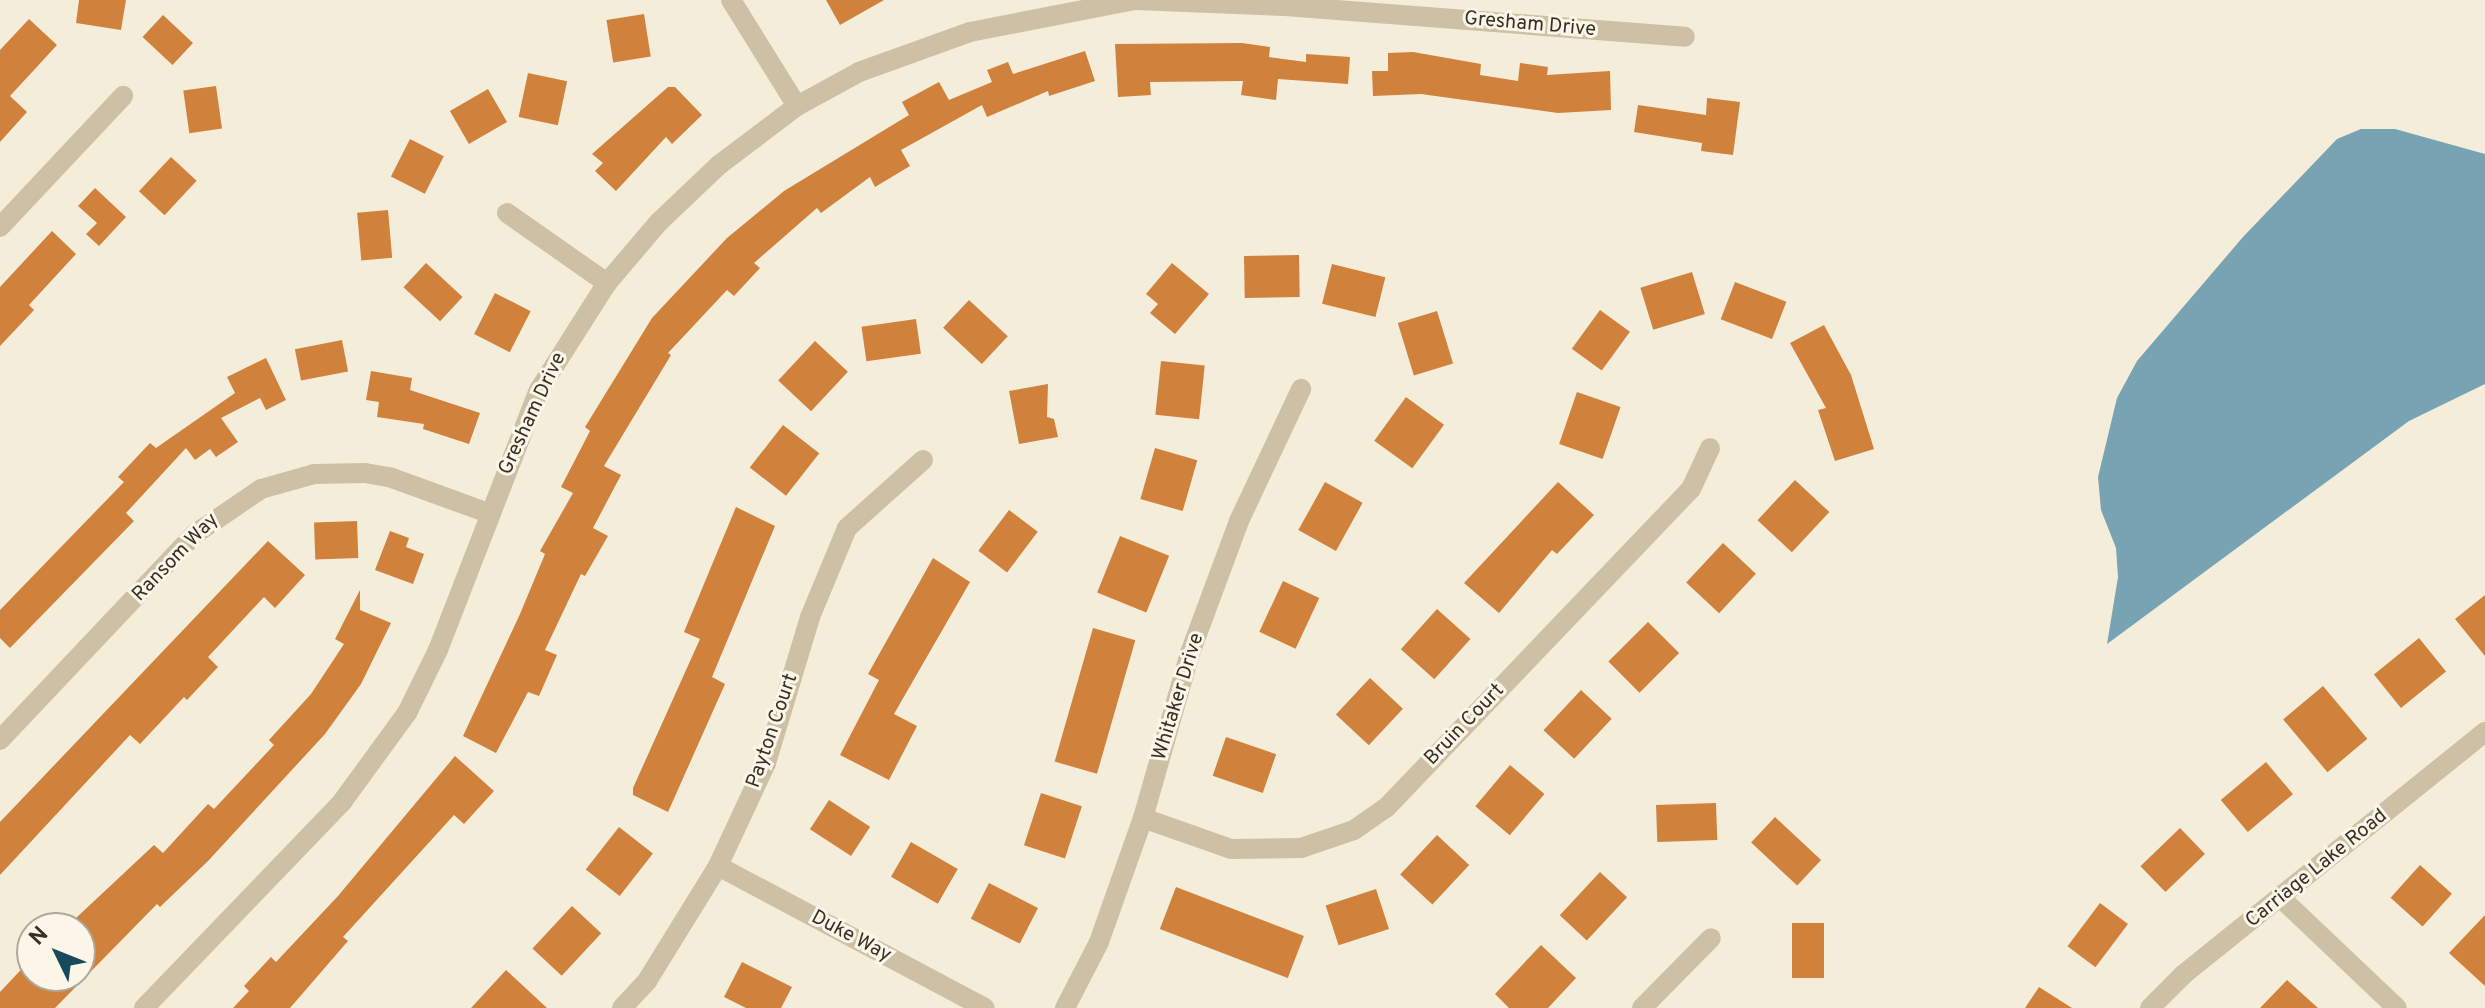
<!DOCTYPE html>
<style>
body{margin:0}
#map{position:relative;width:2485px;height:1008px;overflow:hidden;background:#f4edda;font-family:Overpass,sans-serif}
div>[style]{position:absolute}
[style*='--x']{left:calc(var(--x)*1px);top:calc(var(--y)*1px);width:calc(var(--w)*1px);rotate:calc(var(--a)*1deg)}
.water>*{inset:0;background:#77a3b3}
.building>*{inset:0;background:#d0813c;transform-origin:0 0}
.street>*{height:20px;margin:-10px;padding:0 10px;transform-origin:10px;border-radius:10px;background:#cdc0a5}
span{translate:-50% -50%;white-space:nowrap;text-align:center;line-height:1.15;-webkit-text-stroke:6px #fbf6e7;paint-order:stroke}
.street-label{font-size:20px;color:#383027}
.north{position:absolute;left:16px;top:912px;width:80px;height:80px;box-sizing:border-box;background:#fbf6e7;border:2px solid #ada79a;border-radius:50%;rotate:313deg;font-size:22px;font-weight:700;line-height:32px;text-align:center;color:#383027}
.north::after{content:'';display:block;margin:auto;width:28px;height:36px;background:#19495d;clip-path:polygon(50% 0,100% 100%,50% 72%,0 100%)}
</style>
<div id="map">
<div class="water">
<div style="clip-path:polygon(2361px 129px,2395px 129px,2485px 154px,2485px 384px,2409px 421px,2107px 644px,2118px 577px,2116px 548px,2101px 510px,2098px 477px,2117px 398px,2137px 361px,2243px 237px,2337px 139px)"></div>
</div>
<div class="building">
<div style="clip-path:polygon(79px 0,126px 0,121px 30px,76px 23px)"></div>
<div style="clip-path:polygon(826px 0,884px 0,840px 25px)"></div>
<div style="left:644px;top:14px;width:43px;height:38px;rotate:81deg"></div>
<div style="left:163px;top:15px;width:41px;height:30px;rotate:43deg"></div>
<div style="clip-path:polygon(29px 19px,57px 45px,10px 96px,27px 112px,0 142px,0 50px)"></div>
<div style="clip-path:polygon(1242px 43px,1270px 47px,1269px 57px,1306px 62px,1306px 54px,1350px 57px,1348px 84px,1278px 79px,1276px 100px,1241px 95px,1243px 81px,1150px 82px,1151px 95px,1118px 97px,1115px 44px)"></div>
<div style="clip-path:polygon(1085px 51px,1095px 81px,1049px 96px,1048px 91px,987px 117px,982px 105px,901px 150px,910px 166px,875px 187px,870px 177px,821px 213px,817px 208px,754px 263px,760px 268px,734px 296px,727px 290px,668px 353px,671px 355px,604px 466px,621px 475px,593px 528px,608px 536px,585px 576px,581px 574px,545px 650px,557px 655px,539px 696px,528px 692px,496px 753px,463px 736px,520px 614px,545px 554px,540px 551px,573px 493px,561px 487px,590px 431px,585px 427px,652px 318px,727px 238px,784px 191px,909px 115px,902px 102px,939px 82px,949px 100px,992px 82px,987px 70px,1008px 62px,1013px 74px)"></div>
<div style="clip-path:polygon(1413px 52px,1481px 64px,1480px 75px,1518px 81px,1520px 63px,1548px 67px,1547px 75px,1610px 71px,1611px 110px,1558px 113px,1421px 94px,1373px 96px,1372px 71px,1388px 71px,1388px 53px)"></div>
<div style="left:528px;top:73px;width:40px;height:45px;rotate:12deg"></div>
<div style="left:216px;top:86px;width:43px;height:33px;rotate:82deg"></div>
<div style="clip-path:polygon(668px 87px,675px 87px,702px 115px,672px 144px,666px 137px,616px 191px,595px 171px,603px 163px,592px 154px)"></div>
<div style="left:488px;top:89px;width:38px;height:44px;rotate:60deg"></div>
<div style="clip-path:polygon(1707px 98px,1740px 102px,1733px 155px,1701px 151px,1702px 143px,1634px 132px,1638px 105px,1706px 115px)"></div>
<div style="left:410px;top:139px;width:38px;height:42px;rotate:27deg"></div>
<div style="left:171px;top:157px;width:35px;height:47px;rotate:43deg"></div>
<div style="clip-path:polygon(95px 188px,126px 217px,99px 246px,86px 234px,97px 223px,78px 206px)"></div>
<div style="left:388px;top:210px;width:48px;height:31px;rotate:85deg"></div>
<div style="clip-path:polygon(52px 231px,76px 254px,29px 305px,34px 310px,0 346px,0 287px)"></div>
<div style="left:1299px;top:255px;width:42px;height:55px;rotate:89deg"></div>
<div style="left:426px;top:263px;width:50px;height:33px;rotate:43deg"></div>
<div style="clip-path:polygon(1172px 263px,1209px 294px,1175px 334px,1150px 313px,1158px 304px,1146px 294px)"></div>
<div style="left:1332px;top:264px;width:55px;height:41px;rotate:14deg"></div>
<div style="left:1692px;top:272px;width:44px;height:54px;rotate:73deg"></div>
<div style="left:1735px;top:282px;width:55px;height:40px;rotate:21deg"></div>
<div style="left:495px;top:293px;width:40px;height:46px;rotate:27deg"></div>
<div style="left:969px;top:300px;width:53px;height:38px;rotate:43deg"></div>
<div style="left:1600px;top:310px;width:37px;height:48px;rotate:36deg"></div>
<div style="left:1437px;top:311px;width:55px;height:41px;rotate:73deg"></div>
<div style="left:916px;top:319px;width:35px;height:55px;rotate:82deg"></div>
<div style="clip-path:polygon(1824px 325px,1851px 375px,1874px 449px,1835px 461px,1818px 410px,1826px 408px,1790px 343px)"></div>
<div style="left:342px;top:340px;width:32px;height:48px;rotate:79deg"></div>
<div style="left:815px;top:341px;width:45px;height:54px;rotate:43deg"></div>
<div style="clip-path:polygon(266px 358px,286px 400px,266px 410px,260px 398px,221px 418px,238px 442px,216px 457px,210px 449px,195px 460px,186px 448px,126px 513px,134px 521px,10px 648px,0 638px,0 610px,124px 482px,118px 477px,150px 443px,156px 448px,235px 393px,227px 377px)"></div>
<div style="left:1161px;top:361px;width:44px;height:54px;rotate:6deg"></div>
<div style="clip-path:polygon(371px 371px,412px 378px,410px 390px,480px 413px,469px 444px,423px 429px,424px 424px,377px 417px,379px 402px,366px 400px)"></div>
<div style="clip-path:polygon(1048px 384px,1047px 417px,1054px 419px,1058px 437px,1019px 444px,1009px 391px)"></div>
<div style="left:1577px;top:392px;width:46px;height:55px;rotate:19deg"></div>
<div style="left:1406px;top:397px;width:47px;height:54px;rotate:36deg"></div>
<div style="left:783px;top:425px;width:46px;height:54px;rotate:38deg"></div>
<div style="left:1155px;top:448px;width:44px;height:53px;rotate:16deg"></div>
<div style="left:1795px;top:480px;width:47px;height:55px;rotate:43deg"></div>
<div style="left:1325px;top:482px;width:43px;height:55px;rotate:29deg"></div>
<div style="clip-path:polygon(1558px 482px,1594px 515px,1557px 554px,1552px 550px,1499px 613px,1464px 583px)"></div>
<div style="clip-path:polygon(736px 507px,775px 526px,712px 677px,725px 684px,668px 812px,633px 795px,633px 788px,700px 639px,684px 632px)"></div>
<div style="left:1009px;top:510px;width:36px;height:51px;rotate:37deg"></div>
<div style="left:357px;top:521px;width:37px;height:43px;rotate:88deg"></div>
<div style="clip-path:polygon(390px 531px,409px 538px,406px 547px,424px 554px,413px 584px,375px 570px)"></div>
<div style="left:1120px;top:536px;width:53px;height:61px;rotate:22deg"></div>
<div style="clip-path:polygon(268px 541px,305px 575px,275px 608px,264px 597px,208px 657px,218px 667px,187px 700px,184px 697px,140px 744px,130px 735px,0 875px,0 822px)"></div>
<div style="left:1723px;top:543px;width:45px;height:54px;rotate:43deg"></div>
<div style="clip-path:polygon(933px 558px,970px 582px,894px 714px,917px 726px,889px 780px,840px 755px,879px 680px,868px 674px)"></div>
<div style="left:1283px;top:581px;width:40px;height:56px;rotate:25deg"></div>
<div style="clip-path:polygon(360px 590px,360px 610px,391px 623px,361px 684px,325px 734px,208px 861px,160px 907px,157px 904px,55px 1008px,0 1008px,0 992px,32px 958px,32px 976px,80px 976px,76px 918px,154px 845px,163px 853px,208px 804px,214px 809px,274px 745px,269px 740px,311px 694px,344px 644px,335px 639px)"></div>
<div style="clip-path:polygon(2485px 595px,2485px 656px,2455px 619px)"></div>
<div style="left:1437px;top:609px;width:45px;height:54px;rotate:42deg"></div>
<div style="left:1648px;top:622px;width:44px;height:56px;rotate:45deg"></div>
<div style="left:1093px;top:628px;width:44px;height:139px;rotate:16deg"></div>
<div style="left:2419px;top:638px;width:43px;height:58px;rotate:51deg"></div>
<div style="left:1370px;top:678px;width:45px;height:50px;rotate:43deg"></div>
<div style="left:2323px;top:686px;width:69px;height:52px;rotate:50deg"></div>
<div style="left:1581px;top:690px;width:42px;height:55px;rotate:43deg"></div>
<div style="left:1226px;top:737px;width:53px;height:41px;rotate:19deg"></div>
<div style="clip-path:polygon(455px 756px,494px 791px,464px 824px,454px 815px,343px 937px,348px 941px,290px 1008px,233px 1008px,249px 991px,244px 986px,271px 957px,276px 962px,338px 896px)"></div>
<div style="left:2266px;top:762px;width:42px;height:59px;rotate:50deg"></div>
<div style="left:1510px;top:765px;width:45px;height:54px;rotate:40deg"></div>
<div style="left:1041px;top:793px;width:43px;height:55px;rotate:18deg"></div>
<div style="left:829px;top:800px;width:49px;height:35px;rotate:33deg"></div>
<div style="left:1716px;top:803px;width:37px;height:60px;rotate:88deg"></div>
<div style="left:1775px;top:817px;width:63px;height:35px;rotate:43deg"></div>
<div style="left:619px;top:827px;width:43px;height:54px;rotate:38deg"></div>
<div style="left:2180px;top:828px;width:36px;height:55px;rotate:46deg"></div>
<div style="left:1437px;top:835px;width:44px;height:54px;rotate:43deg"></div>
<div style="left:911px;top:842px;width:54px;height:40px;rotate:30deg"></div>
<div style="left:2420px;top:865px;width:43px;height:44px;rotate:42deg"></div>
<div style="left:1600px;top:872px;width:37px;height:59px;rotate:43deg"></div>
<div style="left:989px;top:883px;width:55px;height:40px;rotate:27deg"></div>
<div style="left:1176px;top:887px;width:137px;height:45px;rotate:21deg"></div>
<div style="left:1376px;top:889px;width:42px;height:53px;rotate:72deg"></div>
<div style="left:2100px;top:903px;width:35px;height:54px;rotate:37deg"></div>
<div style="left:572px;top:906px;width:40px;height:58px;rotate:43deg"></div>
<div style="clip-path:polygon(2485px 915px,2485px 986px,2449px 953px)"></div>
<div style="left:1792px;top:923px;width:32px;height:55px"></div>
<div style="clip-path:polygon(1541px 945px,1576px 978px,1548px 1008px,1509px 1008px,1495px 994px)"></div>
<div style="clip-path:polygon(742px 962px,792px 987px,781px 1008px,746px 1008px,724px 997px)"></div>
<div style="clip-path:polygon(506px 970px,547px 1008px,471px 1008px)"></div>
<div style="clip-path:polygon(2287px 980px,2318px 1008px,2260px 1008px)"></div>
<div style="clip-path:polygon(2039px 987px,2072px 1008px,2025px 1008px)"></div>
</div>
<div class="street">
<div style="--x:731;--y:0;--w:125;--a:58.1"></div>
<div style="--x:1136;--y:0;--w:149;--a:2.3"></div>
<div style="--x:1285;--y:6;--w:401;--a:4.4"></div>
<div style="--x:507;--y:213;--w:122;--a:35"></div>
<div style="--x:0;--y:227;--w:180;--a:-46.8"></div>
<div style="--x:0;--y:740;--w:284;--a:-46.6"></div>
<div style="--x:195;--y:534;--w:80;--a:-34.3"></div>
<div style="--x:261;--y:489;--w:55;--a:-15.8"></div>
<div style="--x:314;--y:474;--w:51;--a:-1.1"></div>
<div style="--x:365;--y:473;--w:27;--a:10"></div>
<div style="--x:392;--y:478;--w:105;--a:20"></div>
<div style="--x:1143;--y:818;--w:93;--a:19.4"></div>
<div style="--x:1231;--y:849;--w:70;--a:-0.8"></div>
<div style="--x:1301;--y:848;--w:56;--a:-18.8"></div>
<div style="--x:1354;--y:830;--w:39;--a:-35"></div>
<div style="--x:1386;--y:808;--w:441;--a:-46.3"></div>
<div style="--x:1691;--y:489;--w:45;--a:-65.1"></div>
<div style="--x:718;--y:866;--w:302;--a:28"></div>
<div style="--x:2282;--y:899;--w:158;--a:43.5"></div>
<div style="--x:144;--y:1008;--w:286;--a:-46.1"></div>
<div style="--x:342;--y:802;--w:110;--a:-53.9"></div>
<div style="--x:407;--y:713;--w:70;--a:-63.8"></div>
<div style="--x:438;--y:650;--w:279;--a:-68.8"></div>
<div style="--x:539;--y:390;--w:127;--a:-57.6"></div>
<div style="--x:607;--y:283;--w:80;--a:-49.6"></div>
<div style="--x:659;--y:222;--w:83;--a:-43.5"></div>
<div style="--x:719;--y:165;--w:98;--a:-37.1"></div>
<div style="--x:797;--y:106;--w:71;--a:-28.7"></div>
<div style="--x:859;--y:72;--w:118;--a:-19.8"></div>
<div style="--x:970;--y:32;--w:168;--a:-11"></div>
<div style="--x:622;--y:1008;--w:37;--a:-47"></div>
<div style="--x:647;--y:981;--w:135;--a:-58.3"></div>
<div style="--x:718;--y:866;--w:114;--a:-65"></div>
<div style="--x:766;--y:763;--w:152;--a:-73.2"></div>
<div style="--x:810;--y:617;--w:96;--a:-67.4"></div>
<div style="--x:847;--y:528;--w:102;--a:-41.8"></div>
<div style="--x:1065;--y:1008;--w:74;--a:-62.7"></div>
<div style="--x:1099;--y:942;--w:132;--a:-70.5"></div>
<div style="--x:1143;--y:818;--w:172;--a:-74.1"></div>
<div style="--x:1190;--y:653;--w:141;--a:-69.6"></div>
<div style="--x:1239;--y:521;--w:146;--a:-64.8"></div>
<div style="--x:1642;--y:1008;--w:98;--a:-45.4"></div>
<div style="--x:2150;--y:1008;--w:48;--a:-45"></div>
<div style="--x:2184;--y:974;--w:386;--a:-38.8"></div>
</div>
<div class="street-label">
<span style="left:1530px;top:25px;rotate:5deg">Gresham Drive</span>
<span style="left:533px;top:414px;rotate:-65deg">Gresham Drive</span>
<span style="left:176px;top:558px;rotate:-46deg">Ransom Way</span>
<span style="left:1179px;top:697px;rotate:-73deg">Whitaker Drive</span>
<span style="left:1465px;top:725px;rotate:-46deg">Bruin Court</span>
<span style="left:773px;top:731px;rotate:-71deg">Payton Court</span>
<span style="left:2317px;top:869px;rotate:-39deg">Carriage Lake Road</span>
<span style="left:851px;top:937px;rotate:28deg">Duke Way</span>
</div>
<div class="north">N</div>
</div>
